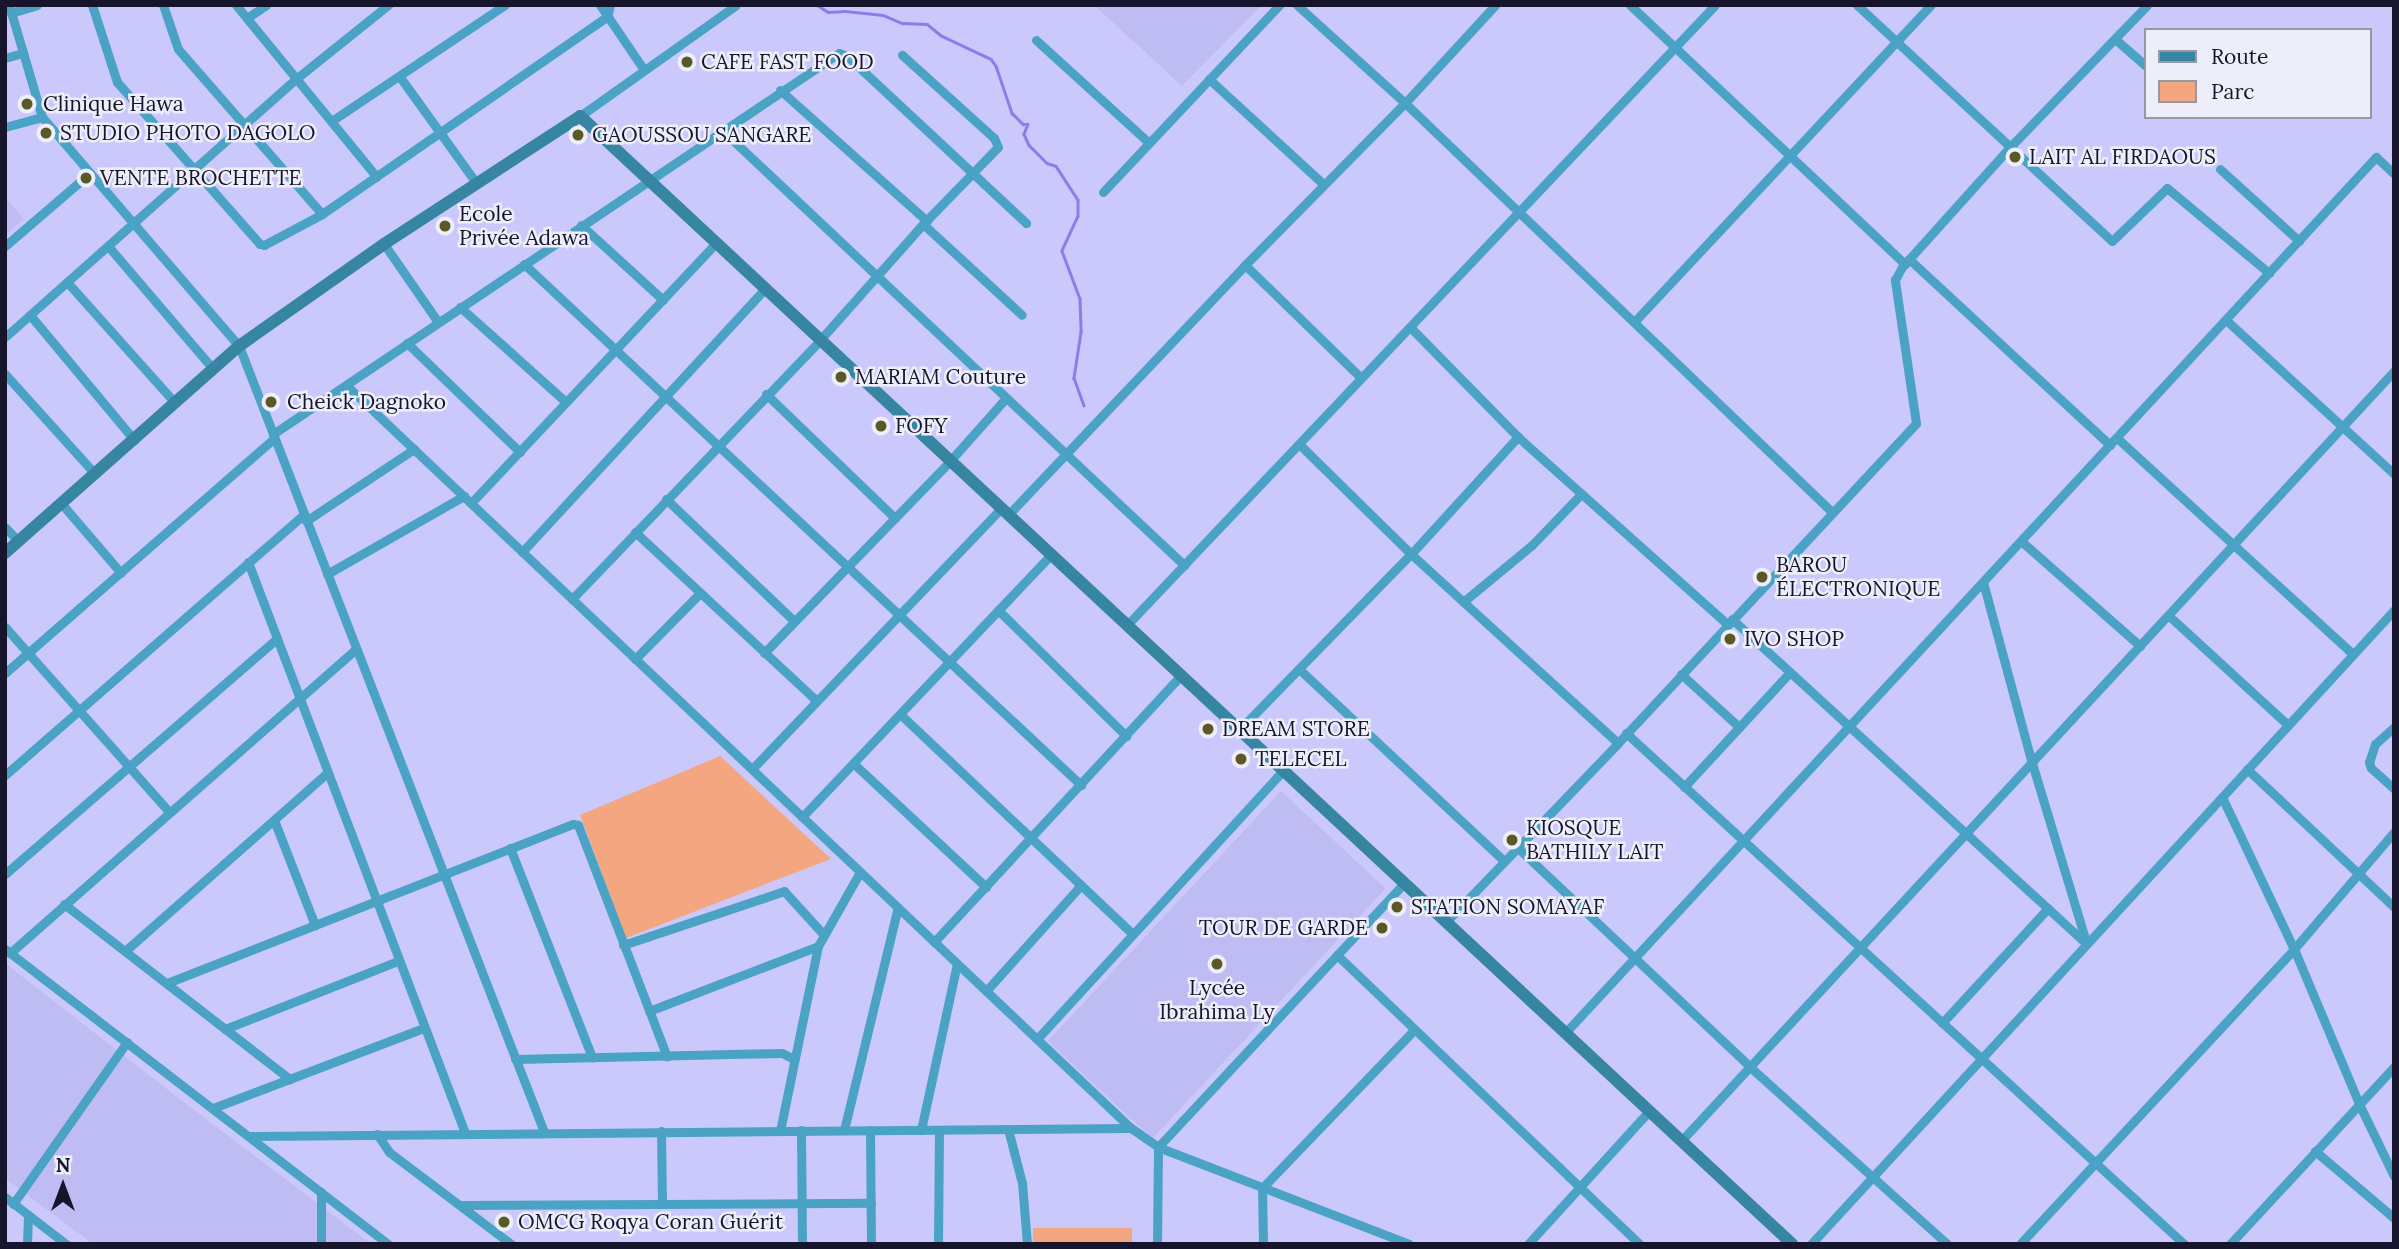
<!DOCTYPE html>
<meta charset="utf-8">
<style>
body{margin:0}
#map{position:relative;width:2399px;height:1249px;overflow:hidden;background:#cbc9fb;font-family:Lora,serif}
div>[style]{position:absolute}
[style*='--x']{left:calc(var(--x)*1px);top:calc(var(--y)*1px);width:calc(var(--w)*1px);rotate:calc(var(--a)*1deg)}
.built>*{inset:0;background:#bfbcf4;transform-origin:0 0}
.green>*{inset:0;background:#f4a680;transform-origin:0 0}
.stream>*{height:2.5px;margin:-1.25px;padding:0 1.25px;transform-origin:1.25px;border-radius:1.25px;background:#8b7eeb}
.street>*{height:9px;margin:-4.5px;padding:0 4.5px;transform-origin:4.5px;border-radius:4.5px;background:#4aa2c5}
.secondary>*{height:12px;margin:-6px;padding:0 6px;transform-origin:6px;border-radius:6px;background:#3685a3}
.dots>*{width:19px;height:19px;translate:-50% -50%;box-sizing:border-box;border:4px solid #eeeefb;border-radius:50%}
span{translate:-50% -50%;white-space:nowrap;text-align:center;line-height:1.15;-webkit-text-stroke:5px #eeeefb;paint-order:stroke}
.poi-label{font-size:21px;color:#17152c}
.left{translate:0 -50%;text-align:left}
.right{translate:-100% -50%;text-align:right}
.frame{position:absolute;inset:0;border:7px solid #17152c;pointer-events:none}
.legend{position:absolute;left:2144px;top:28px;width:228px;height:91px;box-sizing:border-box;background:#eeeefb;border:2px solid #9897a8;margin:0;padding:9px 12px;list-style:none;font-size:21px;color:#17152c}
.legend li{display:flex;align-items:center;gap:14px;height:35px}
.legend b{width:35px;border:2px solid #9897a8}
.north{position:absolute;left:28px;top:1151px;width:70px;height:70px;-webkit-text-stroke:5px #eeeefb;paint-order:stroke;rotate:0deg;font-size:19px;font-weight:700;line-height:28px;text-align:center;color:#17152c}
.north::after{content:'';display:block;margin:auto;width:24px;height:32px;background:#17152c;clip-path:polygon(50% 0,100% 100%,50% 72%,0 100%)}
</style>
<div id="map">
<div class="built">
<div style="clip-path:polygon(1094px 5px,1262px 5px,1182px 86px)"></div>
<div style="clip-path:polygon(5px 197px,24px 219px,5px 235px)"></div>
<div style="left:1281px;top:791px;width:143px;height:342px;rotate:43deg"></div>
<div style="clip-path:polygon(5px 963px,177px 1097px,371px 1244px,93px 1244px,5px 1178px)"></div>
</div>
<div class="green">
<div style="clip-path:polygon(720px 756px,831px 859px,626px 938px,580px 815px)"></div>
<div style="left:1033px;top:1228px;width:99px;height:16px"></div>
</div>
<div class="stream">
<div style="--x:817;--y:5;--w:13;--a:32"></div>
<div style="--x:828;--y:12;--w:17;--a:-3"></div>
<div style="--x:845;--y:11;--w:38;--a:6"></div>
<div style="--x:883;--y:15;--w:21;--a:23"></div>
<div style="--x:902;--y:23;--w:25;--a:2"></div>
<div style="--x:927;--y:24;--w:19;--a:39"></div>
<div style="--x:942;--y:36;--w:54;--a:25.1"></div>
<div style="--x:991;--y:59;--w:9;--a:54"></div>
<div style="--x:996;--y:66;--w:50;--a:71.2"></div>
<div style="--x:1012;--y:113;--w:16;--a:45"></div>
<div style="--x:1023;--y:124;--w:5;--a:0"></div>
<div style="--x:1028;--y:124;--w:11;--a:112"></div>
<div style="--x:1024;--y:134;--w:12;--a:66"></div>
<div style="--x:1029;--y:145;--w:25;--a:45"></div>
<div style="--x:1047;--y:163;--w:9;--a:18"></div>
<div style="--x:1056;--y:166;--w:40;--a:57.1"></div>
<div style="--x:1078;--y:200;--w:16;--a:90"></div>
<div style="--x:1078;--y:216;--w:38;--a:115"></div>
<div style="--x:1062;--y:251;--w:51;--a:69.4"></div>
<div style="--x:1080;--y:299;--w:33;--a:88"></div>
<div style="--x:1081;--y:332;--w:47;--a:98.7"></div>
<div style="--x:1074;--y:378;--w:29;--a:70"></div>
</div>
<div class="street">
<div style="--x:9;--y:5;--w:117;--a:73.6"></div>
<div style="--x:42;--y:117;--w:302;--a:49.3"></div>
<div style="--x:239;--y:346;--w:843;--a:68.79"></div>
<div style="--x:92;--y:5;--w:81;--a:72"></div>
<div style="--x:117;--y:82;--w:216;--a:48.6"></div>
<div style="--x:260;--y:244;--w:4;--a:14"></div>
<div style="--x:264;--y:245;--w:66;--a:-28.1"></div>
<div style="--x:322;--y:214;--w:346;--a:-34.7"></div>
<div style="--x:607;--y:17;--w:12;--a:-76"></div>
<div style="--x:163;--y:5;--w:46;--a:71.2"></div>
<div style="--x:178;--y:49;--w:219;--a:48.9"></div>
<div style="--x:236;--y:5;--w:222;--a:50.7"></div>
<div style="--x:600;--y:5;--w:78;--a:55.9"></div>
<div style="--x:1297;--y:5;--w:146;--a:42.2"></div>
<div style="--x:1405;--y:103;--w:591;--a:43.77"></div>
<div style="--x:1630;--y:5;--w:378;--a:43.3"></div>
<div style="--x:1857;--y:5;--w:347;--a:42.8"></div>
<div style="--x:2112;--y:241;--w:76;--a:-43.9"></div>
<div style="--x:2167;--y:188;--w:133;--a:39.8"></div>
<div style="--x:11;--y:13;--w:27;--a:-17"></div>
<div style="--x:247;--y:18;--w:23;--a:-34"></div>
<div style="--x:2115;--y:39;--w:40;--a:41"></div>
<div style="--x:1036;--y:40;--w:153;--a:42.3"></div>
<div style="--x:5;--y:58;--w:19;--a:-16"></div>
<div style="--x:400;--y:77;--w:132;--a:54.3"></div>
<div style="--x:1209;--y:79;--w:155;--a:42.6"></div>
<div style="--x:780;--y:90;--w:197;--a:41.7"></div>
<div style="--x:580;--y:116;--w:191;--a:-35.4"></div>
<div style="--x:333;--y:120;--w:207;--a:-33.8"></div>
<div style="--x:5;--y:127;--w:38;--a:-15"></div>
<div style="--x:722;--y:130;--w:635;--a:43.28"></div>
<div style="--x:2220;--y:169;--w:107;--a:42.3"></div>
<div style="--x:1103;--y:192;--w:257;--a:-46.7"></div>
<div style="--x:923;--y:224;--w:134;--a:42.6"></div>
<div style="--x:581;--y:225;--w:111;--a:42.4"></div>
<div style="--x:384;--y:244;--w:95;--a:55.3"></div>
<div style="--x:5;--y:246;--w:112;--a:-40.7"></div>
<div style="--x:108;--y:246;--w:162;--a:49.5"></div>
<div style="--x:1909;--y:259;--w:274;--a:42.8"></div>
<div style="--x:524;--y:264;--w:763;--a:43.09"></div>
<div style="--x:1245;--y:265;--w:162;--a:44.2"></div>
<div style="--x:67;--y:282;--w:162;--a:48.2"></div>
<div style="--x:460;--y:307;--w:142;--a:41.9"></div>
<div style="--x:30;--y:315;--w:163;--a:50.2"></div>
<div style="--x:2226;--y:320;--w:228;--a:42.5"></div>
<div style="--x:1635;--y:321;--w:433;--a:-46.9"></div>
<div style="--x:1410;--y:327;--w:154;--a:45.5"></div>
<div style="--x:1518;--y:437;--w:280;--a:41.8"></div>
<div style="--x:5;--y:337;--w:390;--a:-41.6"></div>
<div style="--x:297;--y:78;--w:117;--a:-38.7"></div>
<div style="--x:407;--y:343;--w:157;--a:44"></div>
<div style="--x:5;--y:374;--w:135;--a:48"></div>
<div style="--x:346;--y:385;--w:1081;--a:43.43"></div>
<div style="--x:1131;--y:1128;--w:33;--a:35"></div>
<div style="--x:1158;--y:1147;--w:269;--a:21.1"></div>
<div style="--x:766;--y:394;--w:179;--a:43.9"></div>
<div style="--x:273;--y:434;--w:682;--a:-33.95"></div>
<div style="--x:839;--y:53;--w:9;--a:21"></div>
<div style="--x:847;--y:56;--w:245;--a:43"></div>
<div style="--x:2117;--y:438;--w:320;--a:42.5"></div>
<div style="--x:1299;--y:444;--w:157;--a:44.5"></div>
<div style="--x:1411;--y:554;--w:280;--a:42.4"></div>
<div style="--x:666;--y:499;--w:177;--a:43.6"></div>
<div style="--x:61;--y:503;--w:92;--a:49.4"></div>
<div style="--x:471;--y:503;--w:357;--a:-46.7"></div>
<div style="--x:1008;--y:515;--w:344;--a:-46.5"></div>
<div style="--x:1245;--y:265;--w:228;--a:-45.4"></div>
<div style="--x:1405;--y:103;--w:133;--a:-47.4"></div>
<div style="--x:306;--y:521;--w:130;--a:-33.7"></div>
<div style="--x:5;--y:527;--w:19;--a:47"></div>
<div style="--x:635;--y:532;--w:248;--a:42.9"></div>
<div style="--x:2021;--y:541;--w:159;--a:41.4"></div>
<div style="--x:522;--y:552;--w:358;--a:-47.3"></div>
<div style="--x:248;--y:562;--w:611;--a:69.19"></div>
<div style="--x:327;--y:574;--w:158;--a:-29.7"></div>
<div style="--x:1983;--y:582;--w:188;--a:74.9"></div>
<div style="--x:2032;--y:763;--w:187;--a:73.2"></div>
<div style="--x:572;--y:599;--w:359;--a:-46.2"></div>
<div style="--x:820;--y:340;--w:155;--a:-48.4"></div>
<div style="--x:923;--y:224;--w:107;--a:-45.8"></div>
<div style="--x:998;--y:147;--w:10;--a:-114"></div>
<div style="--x:994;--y:138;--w:124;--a:-137.9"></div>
<div style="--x:1463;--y:602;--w:89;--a:-39.6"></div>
<div style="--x:1532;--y:545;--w:71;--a:-46.1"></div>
<div style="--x:998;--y:610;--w:180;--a:44.5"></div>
<div style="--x:2168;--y:615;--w:163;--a:42.5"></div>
<div style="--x:1732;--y:619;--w:481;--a:42.5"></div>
<div style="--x:1127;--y:625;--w:854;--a:-46.52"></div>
<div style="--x:5;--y:627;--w:247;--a:48.4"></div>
<div style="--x:764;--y:653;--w:267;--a:-45.9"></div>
<div style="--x:950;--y:461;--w:84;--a:-48.4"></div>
<div style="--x:635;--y:659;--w:93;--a:-45.4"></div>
<div style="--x:1299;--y:669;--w:281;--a:43.1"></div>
<div style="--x:5;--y:673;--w:357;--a:-41.1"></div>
<div style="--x:1681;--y:674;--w:79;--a:42.4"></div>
<div style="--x:900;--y:714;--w:320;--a:43.4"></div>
<div style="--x:2394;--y:727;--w:25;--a:138"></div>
<div style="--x:2375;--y:744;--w:19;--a:108"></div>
<div style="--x:2369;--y:762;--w:6;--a:72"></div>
<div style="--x:2371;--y:768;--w:31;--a:42"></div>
<div style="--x:1239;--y:730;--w:246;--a:-45.7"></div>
<div style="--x:1411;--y:554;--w:159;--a:-47.6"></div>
<div style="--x:1626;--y:733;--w:757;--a:42.48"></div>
<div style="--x:853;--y:763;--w:182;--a:43"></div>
<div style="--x:752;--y:769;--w:361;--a:-46.3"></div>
<div style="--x:2247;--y:769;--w:202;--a:43.2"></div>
<div style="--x:5;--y:775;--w:397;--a:-41.1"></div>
<div style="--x:1684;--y:787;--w:156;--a:-47.3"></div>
<div style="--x:2222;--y:797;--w:168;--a:64.7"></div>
<div style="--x:2294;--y:949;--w:168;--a:67.2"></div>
<div style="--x:2359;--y:1104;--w:80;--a:64.1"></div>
<div style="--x:802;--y:817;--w:361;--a:-46.5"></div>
<div style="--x:274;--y:820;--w:113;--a:68.7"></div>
<div style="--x:510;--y:848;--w:225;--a:68.6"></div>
<div style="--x:1518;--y:848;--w:319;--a:43.3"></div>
<div style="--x:1750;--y:1067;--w:265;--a:41.9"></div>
<div style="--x:5;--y:874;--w:360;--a:-40.9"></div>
<div style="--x:64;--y:904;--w:286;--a:37.8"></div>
<div style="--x:1446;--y:922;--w:248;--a:-46.1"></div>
<div style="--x:1618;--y:743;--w:437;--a:-47"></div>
<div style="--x:1916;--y:423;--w:145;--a:-98.4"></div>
<div style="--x:1895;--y:280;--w:15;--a:-62"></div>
<div style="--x:1902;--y:267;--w:161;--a:-48"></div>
<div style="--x:2010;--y:147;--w:197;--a:-46"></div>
<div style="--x:934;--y:942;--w:364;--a:-47.2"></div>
<div style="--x:623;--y:945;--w:170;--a:-18.5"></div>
<div style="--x:784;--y:891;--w:59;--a:47.7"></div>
<div style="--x:5;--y:949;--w:483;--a:37.6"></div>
<div style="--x:125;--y:951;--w:269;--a:-41.4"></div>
<div style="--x:10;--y:953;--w:461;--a:-41.3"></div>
<div style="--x:1337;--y:955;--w:418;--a:43.7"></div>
<div style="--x:167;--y:983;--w:436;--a:-21.4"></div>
<div style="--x:573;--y:824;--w:5;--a:11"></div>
<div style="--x:578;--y:825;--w:248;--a:69"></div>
<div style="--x:986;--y:991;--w:142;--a:-48.1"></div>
<div style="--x:649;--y:1011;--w:181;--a:-21"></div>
<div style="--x:1942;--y:1023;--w:156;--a:-47.3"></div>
<div style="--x:225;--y:1029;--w:186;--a:-21.5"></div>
<div style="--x:1565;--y:1033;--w:1194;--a:-47.21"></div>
<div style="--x:2376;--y:157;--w:25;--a:43"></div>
<div style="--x:1037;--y:1039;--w:364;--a:-47.5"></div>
<div style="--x:515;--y:1059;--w:267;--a:-1.3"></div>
<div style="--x:782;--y:1053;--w:13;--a:27"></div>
<div style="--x:213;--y:1108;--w:226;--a:-20.8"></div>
<div style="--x:1008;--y:1129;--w:56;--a:75.5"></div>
<div style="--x:1022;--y:1183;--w:61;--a:85.3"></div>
<div style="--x:801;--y:1130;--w:114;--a:89.5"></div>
<div style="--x:844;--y:1130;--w:229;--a:-76.4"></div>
<div style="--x:870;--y:1130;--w:114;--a:89.5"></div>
<div style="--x:921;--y:1130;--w:170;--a:-77.8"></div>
<div style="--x:661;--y:1131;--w:73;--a:89.2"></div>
<div style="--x:780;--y:1131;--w:189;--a:-78.4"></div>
<div style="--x:818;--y:946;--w:85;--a:-60.4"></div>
<div style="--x:377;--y:1134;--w:22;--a:56"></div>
<div style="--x:389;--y:1152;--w:153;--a:37"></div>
<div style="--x:250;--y:1136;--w:881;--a:-0.52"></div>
<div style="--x:1681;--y:1141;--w:1049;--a:-47.2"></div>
<div style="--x:2315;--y:1151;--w:104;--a:40.3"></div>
<div style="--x:5;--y:1197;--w:77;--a:37.6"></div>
<div style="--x:13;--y:1204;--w:198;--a:-54.9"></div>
<div style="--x:461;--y:1205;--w:410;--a:-0.3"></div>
<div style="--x:27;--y:1244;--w:29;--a:-88"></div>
<div style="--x:321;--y:1244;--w:52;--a:-90"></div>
<div style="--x:938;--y:1244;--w:114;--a:-89.5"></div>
<div style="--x:1157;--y:1244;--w:97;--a:-89.4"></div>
<div style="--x:1158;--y:1147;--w:361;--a:-47"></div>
<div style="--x:1263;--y:1244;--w:56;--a:-91"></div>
<div style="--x:1262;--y:1188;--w:219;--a:-46.1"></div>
<div style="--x:1528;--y:1244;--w:180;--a:-47.7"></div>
<div style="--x:1811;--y:1244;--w:861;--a:-47.4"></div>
<div style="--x:2020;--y:1244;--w:403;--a:-47.1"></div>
<div style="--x:2294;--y:949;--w:154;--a:-49.5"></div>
<div style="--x:2230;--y:1244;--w:241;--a:-47.2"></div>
</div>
<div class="secondary">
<div style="--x:5;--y:553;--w:312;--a:-41.5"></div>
<div style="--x:239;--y:346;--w:177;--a:-35.1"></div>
<div style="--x:384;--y:244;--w:234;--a:-33.1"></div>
<div style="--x:580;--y:116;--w:1656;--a:42.94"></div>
</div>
<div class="dots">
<div style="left:687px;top:62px;background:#5a5825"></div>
<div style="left:27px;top:104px;background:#5a5825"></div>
<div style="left:46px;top:133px;background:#5a5825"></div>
<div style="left:578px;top:135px;background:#5a5825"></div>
<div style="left:2015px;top:157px;background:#5a5825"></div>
<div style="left:86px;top:178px;background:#5a5825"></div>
<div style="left:445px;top:226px;background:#5a5825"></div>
<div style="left:841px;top:377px;background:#5a5825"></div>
<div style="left:271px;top:402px;background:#5a5825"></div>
<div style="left:881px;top:426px;background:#5a5825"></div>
<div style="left:1762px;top:577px;background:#5a5825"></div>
<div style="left:1730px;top:639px;background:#5a5825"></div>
<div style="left:1208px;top:729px;background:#5a5825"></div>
<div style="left:1241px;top:759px;background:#5a5825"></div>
<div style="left:1512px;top:840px;background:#5a5825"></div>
<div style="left:1397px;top:907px;background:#5a5825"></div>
<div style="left:1382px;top:928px;background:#5a5825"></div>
<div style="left:1217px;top:964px;background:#5a5825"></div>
<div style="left:504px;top:1222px;background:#5a5825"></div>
</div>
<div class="poi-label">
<span class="left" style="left:701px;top:62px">CAFE FAST FOOD</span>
<span class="left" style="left:43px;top:104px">Clinique Hawa</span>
<span class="left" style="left:60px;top:133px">STUDIO PHOTO DAGOLO</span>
<span class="left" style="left:592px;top:135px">GAOUSSOU SANGARE</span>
<span class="left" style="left:2029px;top:157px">LAIT AL FIRDAOUS</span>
<span class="left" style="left:100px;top:178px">VENTE BROCHETTE</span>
<span class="left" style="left:459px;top:226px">Ecole<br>Privée Adawa</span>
<span class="left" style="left:855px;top:377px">MARIAM Couture</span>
<span class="left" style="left:287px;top:402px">Cheick Dagnoko</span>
<span class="left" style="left:895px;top:426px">FOFY</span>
<span class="left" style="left:1776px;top:577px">BAROU<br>ÉLECTRONIQUE</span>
<span class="left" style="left:1744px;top:639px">IVO SHOP</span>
<span class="left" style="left:1222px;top:729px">DREAM STORE</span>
<span class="left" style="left:1255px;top:759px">TELECEL</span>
<span class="left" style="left:1526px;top:840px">KIOSQUE<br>BATHILY LAIT</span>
<span class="left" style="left:1411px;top:907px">STATION SOMAYAF</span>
<span class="right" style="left:1368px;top:928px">TOUR DE GARDE</span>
<span style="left:1217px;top:1000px">Lycée<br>Ibrahima Ly</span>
<span class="left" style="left:518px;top:1222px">OMCG Roqya Coran Guérit</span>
</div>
<div class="frame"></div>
<ul class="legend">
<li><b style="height:9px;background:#3685a3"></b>Route</li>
<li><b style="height:19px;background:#f4a680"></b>Parc</li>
</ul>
<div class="north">N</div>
</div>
